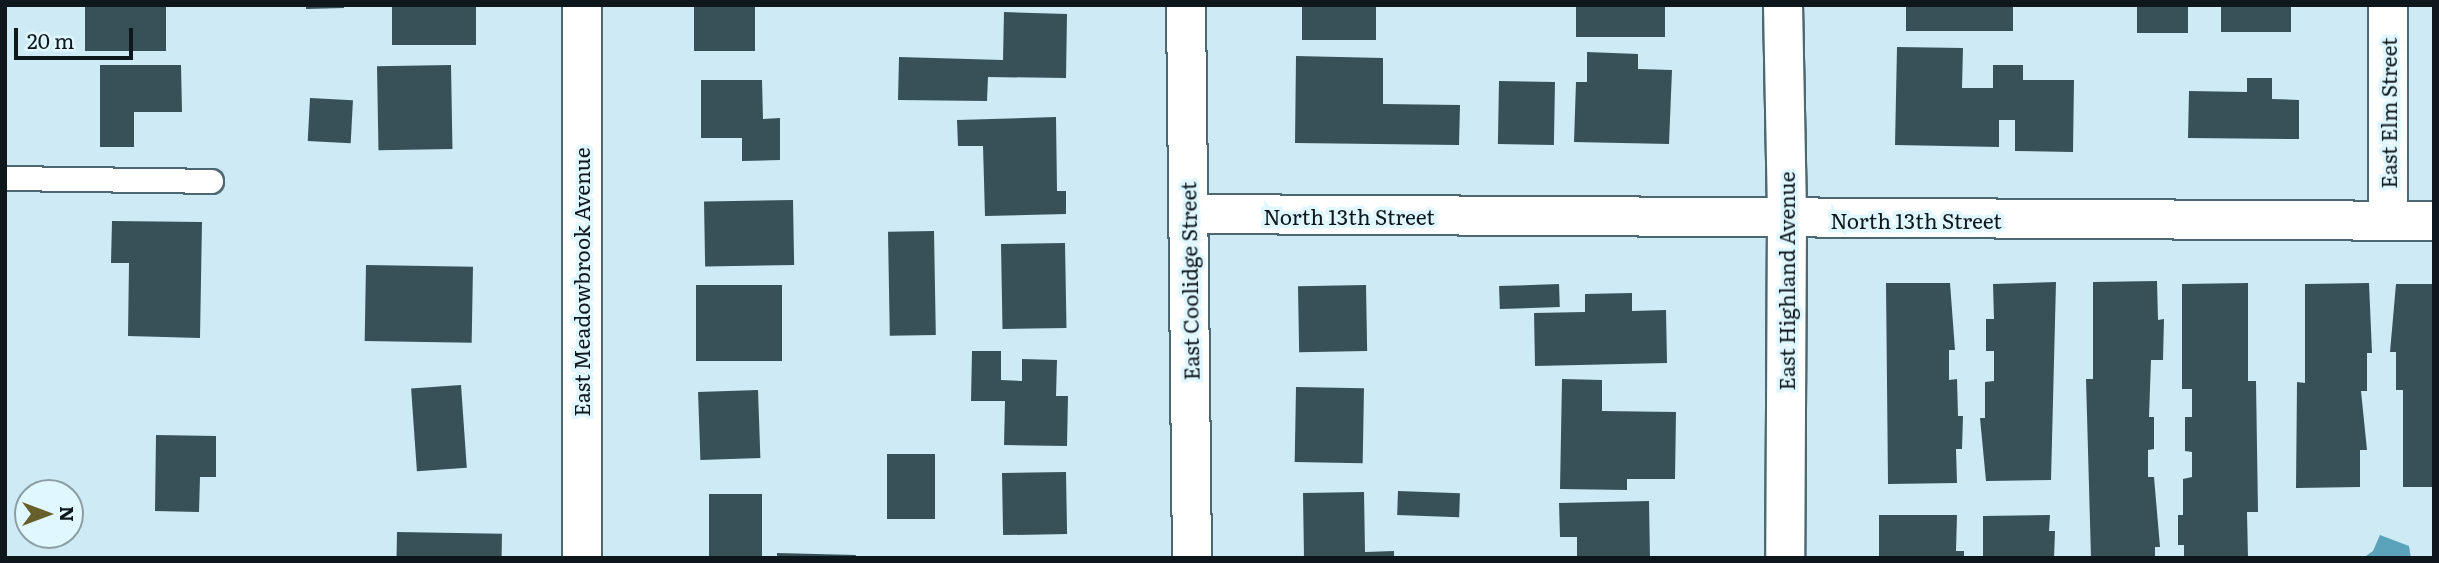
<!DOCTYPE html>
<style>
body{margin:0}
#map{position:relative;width:2439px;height:563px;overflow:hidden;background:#ceeaf5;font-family:Literata,serif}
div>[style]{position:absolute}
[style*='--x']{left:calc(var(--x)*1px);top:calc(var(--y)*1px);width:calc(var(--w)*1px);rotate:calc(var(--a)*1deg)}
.water>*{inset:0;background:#5aa3ba}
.building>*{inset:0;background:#385159;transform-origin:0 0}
.roads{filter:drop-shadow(2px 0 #4e6871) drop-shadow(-2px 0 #4e6871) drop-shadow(0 2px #4e6871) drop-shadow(0 -2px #4e6871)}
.lane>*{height:23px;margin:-11.5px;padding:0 11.5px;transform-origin:11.5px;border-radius:11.5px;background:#fff}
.street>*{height:38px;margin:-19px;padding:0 19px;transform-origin:19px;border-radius:19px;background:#fff}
.secondary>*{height:38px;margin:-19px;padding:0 19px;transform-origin:19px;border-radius:19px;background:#fff}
span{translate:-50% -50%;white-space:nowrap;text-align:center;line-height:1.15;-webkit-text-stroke:7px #e0f7ff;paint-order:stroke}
.street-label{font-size:21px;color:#0e181c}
.frame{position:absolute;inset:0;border:7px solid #0e181c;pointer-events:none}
.north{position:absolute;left:14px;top:479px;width:70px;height:70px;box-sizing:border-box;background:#e0f7ff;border:2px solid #8c9ea4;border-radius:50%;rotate:90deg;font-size:19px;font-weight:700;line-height:28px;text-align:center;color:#0e181c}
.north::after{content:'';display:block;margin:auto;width:24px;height:32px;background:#675f2c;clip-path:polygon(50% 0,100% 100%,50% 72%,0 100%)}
.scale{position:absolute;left:14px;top:28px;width:119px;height:32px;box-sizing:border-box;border:4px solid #0e181c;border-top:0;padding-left:9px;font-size:21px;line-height:24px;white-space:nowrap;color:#0e181c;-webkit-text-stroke:5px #e0f7ff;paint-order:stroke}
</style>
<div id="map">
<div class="water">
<div style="clip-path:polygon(2380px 535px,2409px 546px,2411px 558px,2363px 558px,2373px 551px)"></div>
</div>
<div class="building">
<div style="left:85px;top:5px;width:81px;height:46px"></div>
<div style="clip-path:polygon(306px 5px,344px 5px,344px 8px,306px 9px)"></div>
<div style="left:392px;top:5px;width:84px;height:40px"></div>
<div style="left:694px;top:5px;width:61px;height:46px"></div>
<div style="left:1302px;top:5px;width:74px;height:35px"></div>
<div style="left:1576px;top:5px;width:89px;height:32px"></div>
<div style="left:1906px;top:5px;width:107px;height:26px"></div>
<div style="left:2137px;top:5px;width:51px;height:28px"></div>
<div style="left:2221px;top:5px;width:70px;height:27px"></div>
<div style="clip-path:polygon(1004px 12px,1067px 14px,1066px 78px,988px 77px,987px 101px,898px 100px,899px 57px,1003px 60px)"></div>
<div style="clip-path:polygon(1897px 47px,1963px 48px,1962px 88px,1993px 88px,1993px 65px,2023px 65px,2023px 80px,2074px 80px,2073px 152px,2015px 151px,2015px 120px,1999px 120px,1999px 147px,1895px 145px)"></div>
<div style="clip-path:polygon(1587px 52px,1638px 54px,1638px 69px,1672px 70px,1669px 144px,1574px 142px,1576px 82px,1587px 82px)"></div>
<div style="clip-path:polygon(1296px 56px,1383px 58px,1383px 104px,1460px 105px,1459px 145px,1295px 143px)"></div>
<div style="clip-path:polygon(100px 65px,181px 65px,182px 112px,134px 112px,134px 147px,100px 147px)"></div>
<div style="left:451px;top:65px;width:84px;height:74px;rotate:89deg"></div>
<div style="clip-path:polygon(2247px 78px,2272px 78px,2272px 99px,2299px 100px,2299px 139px,2188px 138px,2189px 91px,2247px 92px)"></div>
<div style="clip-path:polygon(701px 80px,762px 80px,763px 119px,780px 118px,780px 160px,742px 161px,742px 138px,701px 138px)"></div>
<div style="left:1499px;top:81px;width:56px;height:63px;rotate:1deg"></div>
<div style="left:310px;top:98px;width:43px;height:43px;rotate:3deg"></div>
<div style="clip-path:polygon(1056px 117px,1057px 191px,1066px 191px,1066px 214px,985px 216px,983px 146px,958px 146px,957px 120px)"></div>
<div style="left:793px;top:200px;width:65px;height:89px;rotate:89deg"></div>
<div style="clip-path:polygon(112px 221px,202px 222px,200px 338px,128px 336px,129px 263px,111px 263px)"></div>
<div style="left:934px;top:231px;width:104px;height:46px;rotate:89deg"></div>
<div style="left:1065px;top:243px;width:85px;height:64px;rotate:89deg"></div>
<div style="left:366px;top:265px;width:107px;height:76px;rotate:1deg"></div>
<div style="clip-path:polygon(2157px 281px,2158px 320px,2164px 319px,2163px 360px,2151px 360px,2149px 417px,2154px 417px,2154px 449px,2148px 450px,2148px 477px,2154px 477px,2160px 547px,2155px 547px,2155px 558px,2091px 558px,2086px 379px,2093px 379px,2093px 282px)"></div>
<div style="clip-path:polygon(2056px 282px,2051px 480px,1986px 481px,1980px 418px,1985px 418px,1985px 382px,1994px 381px,1994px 351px,1986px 351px,1986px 319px,1994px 319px,1993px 284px)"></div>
<div style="clip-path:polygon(1886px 283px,1950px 283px,1955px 350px,1949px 350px,1949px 380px,1957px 379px,1958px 416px,1963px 416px,1962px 449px,1956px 449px,1957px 483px,1888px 484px)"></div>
<div style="clip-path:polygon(2248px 283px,2248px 381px,2256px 381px,2258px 512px,2247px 512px,2248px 558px,2184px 558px,2184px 545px,2178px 545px,2178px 515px,2183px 515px,2183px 479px,2192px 477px,2192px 452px,2185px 451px,2185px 417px,2192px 417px,2192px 389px,2182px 389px,2182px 284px)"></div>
<div style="clip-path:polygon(2369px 283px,2372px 353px,2367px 353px,2367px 391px,2361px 391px,2367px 450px,2360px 450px,2360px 487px,2296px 488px,2297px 382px,2305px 383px,2305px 284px)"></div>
<div style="left:1559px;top:284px;width:23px;height:60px;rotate:88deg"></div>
<div style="clip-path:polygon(2396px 284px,2434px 284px,2434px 487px,2403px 487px,2403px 390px,2396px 390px,2396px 352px,2390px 352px)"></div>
<div style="left:696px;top:285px;width:86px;height:76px"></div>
<div style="left:1366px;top:285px;width:66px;height:68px;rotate:89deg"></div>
<div style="clip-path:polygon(1632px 293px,1632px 311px,1666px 310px,1667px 363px,1535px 366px,1534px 313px,1585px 312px,1585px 294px)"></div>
<div style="clip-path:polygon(972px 351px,1001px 351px,1001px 380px,1022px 381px,1022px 359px,1057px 360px,1056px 396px,1068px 396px,1067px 446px,1004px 445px,1005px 401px,971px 401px)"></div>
<div style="clip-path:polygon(1562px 379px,1602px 380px,1602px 411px,1676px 412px,1675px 479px,1627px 479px,1627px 490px,1560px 489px)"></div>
<div style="left:461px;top:385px;width:83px;height:50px;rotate:86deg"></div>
<div style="left:1296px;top:387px;width:68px;height:75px;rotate:1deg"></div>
<div style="left:758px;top:390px;width:68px;height:60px;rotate:88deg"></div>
<div style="clip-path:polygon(156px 435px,216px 436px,216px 477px,200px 477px,199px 512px,155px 511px)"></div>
<div style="left:887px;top:454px;width:48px;height:65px"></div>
<div style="left:1066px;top:472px;width:62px;height:64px;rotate:89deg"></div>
<div style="left:1398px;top:491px;width:62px;height:24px;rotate:2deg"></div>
<div style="clip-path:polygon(1364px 492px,1365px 552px,1394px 551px,1394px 558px,1304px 558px,1303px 493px)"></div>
<div style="left:709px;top:494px;width:53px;height:64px"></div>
<div style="clip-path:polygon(1649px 501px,1650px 558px,1577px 558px,1577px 537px,1560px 537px,1559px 503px)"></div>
<div style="clip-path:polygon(1879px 515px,1957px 515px,1956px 551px,1964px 551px,1964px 558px,1879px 558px)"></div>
<div style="clip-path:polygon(2050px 515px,2049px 531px,2055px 531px,2054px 558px,1983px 558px,1983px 516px)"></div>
<div style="left:397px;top:532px;width:105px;height:26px;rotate:1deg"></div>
<div style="clip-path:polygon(777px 553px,856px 555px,855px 558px,777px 558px)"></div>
</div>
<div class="roads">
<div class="lane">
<div style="--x:5;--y:178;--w:206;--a:0.8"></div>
</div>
<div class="street">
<div style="--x:1186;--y:5;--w:553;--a:89.38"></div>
<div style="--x:2388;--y:5;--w:216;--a:90"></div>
<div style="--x:1189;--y:214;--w:1245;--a:0.32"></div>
<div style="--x:582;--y:558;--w:553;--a:-90"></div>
</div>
<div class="secondary">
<div style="--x:1783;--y:5;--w:214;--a:88.9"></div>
<div style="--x:1787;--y:219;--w:339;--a:90.3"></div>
</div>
</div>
<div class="street-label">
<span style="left:2388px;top:113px;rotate:-90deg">East Elm Street</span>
<span style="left:1349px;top:216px">North 13th Street</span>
<span style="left:1916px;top:220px">North 13th Street</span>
<span style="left:1189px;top:281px;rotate:-91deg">East Coolidge Street</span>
<span style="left:1786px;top:281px;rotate:-90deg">East Highland Avenue</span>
<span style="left:581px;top:282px;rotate:-90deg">East Meadowbrook Avenue</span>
</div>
<div class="frame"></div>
<div class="north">N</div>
<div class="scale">20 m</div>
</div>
